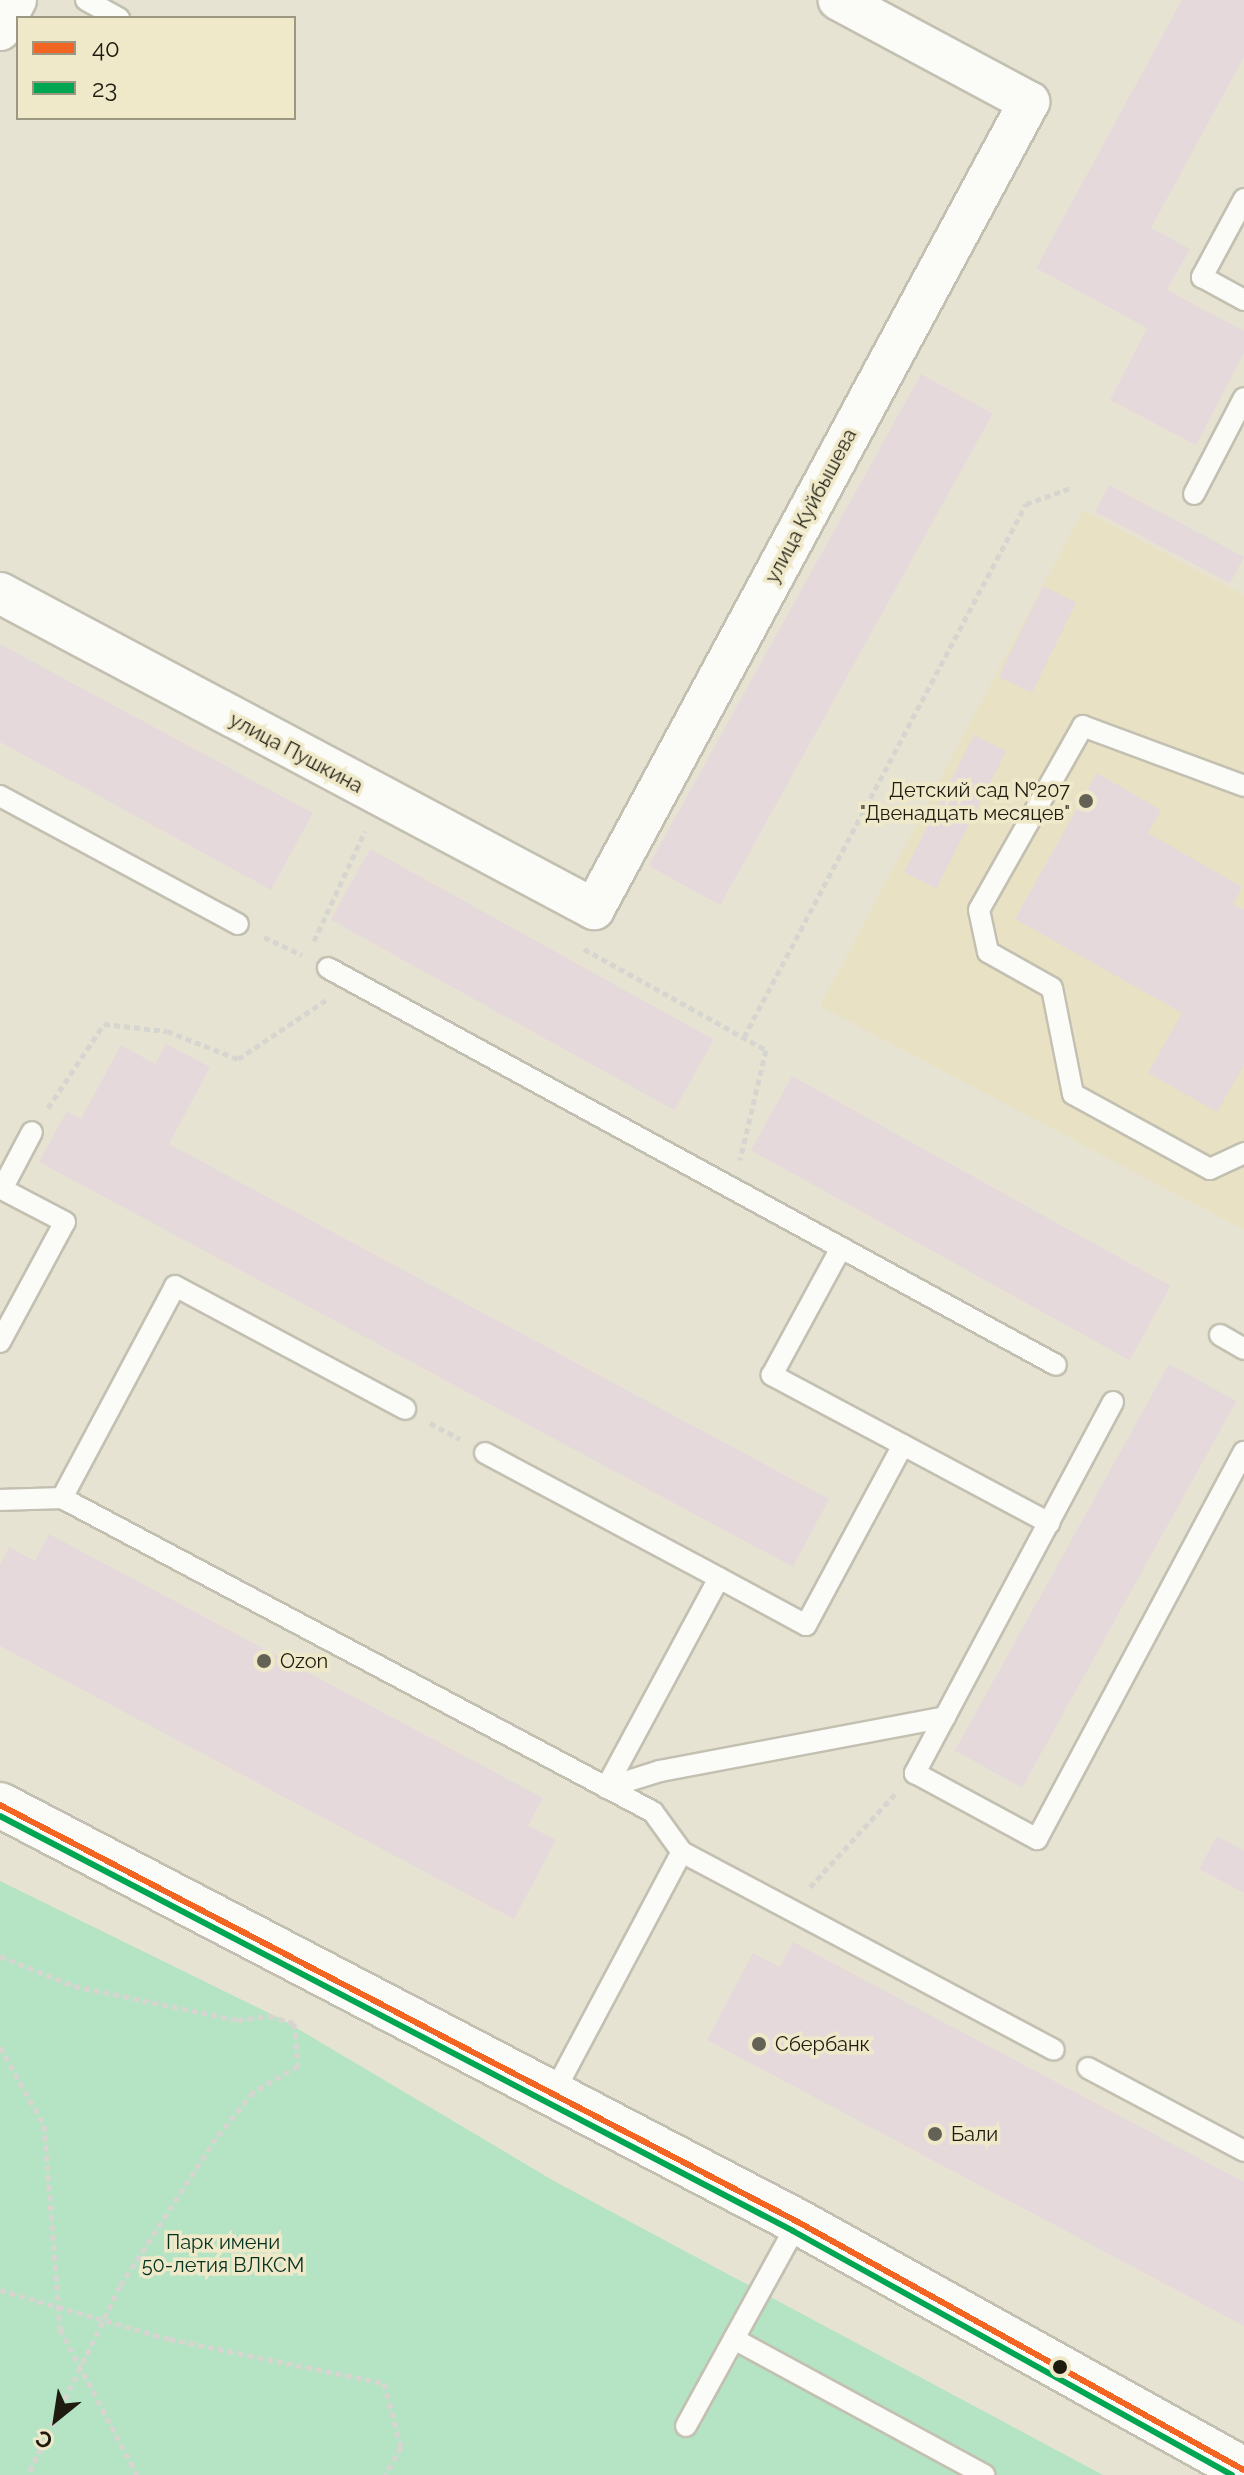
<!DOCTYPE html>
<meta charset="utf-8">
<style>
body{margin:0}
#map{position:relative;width:1244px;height:2475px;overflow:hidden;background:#e7e3d2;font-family:Raleway,sans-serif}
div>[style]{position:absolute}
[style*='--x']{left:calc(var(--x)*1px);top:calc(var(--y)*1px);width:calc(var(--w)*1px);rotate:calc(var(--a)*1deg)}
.built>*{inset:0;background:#e8e1c4}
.green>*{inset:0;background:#b4e4c3}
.building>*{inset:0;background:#e6d9db;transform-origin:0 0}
.path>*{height:5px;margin-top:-2.5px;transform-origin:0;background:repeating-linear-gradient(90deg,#d6d5d0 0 6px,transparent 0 10px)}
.roads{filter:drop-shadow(2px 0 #c3c0b2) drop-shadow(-2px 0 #c3c0b2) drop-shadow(0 2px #c3c0b2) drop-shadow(0 -2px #c3c0b2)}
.service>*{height:20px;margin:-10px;padding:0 10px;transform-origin:10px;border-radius:10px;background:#fbfbf8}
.minor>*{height:40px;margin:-20px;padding:0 20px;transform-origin:20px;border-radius:20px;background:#fbfbf8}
.tertiary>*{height:44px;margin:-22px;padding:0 22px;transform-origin:22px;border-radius:22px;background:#fbfbf8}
.bus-1>*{height:6px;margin:-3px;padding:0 3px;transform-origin:3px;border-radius:3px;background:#f26522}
.bus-2>*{height:6px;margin:-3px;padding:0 3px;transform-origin:3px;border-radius:3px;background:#00a651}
.dots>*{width:22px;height:22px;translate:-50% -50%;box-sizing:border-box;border:4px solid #efe9ca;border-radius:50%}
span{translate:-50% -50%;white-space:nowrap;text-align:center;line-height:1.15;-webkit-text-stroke:7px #efe9ca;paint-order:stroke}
.street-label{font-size:20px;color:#1e1c11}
.poi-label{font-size:20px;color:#1e1c11}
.right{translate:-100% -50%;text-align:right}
.left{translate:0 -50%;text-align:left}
.park-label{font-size:20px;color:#03321f}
.legend{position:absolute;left:16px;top:16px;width:280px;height:104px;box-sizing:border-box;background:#efe9ca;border:2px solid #9b9780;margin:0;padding:10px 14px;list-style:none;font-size:24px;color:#1e1c11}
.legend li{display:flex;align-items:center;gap:16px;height:40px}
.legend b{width:40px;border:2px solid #9b9780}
.north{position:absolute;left:16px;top:2379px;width:80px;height:80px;-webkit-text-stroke:6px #efe9ca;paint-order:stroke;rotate:210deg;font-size:22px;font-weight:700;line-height:32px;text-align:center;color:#1e1c11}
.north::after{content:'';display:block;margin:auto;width:28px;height:36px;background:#1e1c11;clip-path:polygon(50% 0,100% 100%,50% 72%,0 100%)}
</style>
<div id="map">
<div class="built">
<div style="clip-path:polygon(1083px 510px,1244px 595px,1244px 1230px,820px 1006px)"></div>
</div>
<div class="green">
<div style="clip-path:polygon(0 1881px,283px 2020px,554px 2181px,1103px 2475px,0 2475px)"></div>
</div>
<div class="building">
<div style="clip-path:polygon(1182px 0,1244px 0,1244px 57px,1151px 228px,1190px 249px,1167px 290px,1244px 331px,1244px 353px,1196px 445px,1110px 400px,1147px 328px,1036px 268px)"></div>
<div style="left:921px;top:374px;width:82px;height:562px;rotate:29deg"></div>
<div style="left:1109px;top:485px;width:153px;height:30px;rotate:28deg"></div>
<div style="left:1043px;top:586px;width:37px;height:101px;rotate:26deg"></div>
<div style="clip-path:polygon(0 644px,313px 813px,271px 890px,0 742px)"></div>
<div style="left:974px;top:735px;width:36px;height:154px;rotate:27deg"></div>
<div style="clip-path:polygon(1097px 773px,1161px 810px,1148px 833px,1242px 887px,1233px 904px,1244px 910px,1244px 1065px,1217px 1112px,1148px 1073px,1182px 1013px,1015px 919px)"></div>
<div style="left:370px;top:849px;width:393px;height:81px;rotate:29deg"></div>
<div style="clip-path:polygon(166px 1044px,210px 1067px,169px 1144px,829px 1499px,793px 1567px,39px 1162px,67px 1111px,81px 1119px,121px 1045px,155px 1064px)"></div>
<div style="left:792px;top:1076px;width:433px;height:85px;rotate:29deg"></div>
<div style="left:1169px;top:1364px;width:77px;height:442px;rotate:29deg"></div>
<div style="clip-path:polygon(49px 1534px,543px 1798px,528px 1826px,556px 1840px,514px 1919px,0 1646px,0 1565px,9px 1547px,35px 1561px)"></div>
<div style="clip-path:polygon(1217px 1836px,1244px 1851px,1244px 1893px,1199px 1869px)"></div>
<div style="clip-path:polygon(793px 1942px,1244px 2182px,1244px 2326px,707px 2040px,753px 1953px,780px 1967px)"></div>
</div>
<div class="path">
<div style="--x:264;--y:937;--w:42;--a:25.3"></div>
<div style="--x:314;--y:941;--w:121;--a:-65.1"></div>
<div style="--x:584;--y:949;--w:208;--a:29"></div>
<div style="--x:766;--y:1050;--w:113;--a:103.3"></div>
<div style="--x:744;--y:1037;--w:603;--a:-62.12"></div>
<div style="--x:1026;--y:504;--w:50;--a:-19.9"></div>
<div style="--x:48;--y:1108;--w:101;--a:-56.3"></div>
<div style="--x:104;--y:1024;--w:63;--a:6.3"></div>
<div style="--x:167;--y:1031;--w:76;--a:21.5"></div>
<div style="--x:238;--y:1059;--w:106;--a:-33.8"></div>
<div style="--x:430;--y:1423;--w:34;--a:28"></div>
<div style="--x:810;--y:1887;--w:126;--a:-47.6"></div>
<div style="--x:0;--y:1956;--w:80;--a:22.1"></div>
<div style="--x:74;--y:1986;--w:167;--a:11.8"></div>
<div style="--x:237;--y:2020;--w:32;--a:-7"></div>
<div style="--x:269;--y:2016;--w:26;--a:16"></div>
<div style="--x:294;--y:2023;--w:43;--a:84.7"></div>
<div style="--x:298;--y:2066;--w:52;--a:150"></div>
<div style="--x:253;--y:2092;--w:59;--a:128.8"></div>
<div style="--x:216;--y:2138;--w:176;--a:123"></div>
<div style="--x:120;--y:2286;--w:210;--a:116"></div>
<div style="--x:0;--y:2047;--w:90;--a:60.6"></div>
<div style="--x:44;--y:2125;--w:205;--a:85.5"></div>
<div style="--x:60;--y:2329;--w:165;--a:62.2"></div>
<div style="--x:0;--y:2290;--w:176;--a:16.2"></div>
<div style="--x:169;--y:2339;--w:219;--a:11.6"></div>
<div style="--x:384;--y:2383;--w:66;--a:75.1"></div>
<div style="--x:401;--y:2447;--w:32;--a:120"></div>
</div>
<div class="roads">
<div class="service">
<div style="--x:86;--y:0;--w:38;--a:29"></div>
<div style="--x:1244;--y:199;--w:89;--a:118.3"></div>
<div style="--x:1202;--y:277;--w:48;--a:28.7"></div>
<div style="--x:1194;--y:494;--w:108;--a:-62.5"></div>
<div style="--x:1244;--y:786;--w:172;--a:-159.6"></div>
<div style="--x:1083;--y:726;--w:211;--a:119.5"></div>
<div style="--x:979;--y:910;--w:43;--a:77.9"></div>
<div style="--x:988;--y:952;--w:73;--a:29.4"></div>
<div style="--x:1052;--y:988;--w:108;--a:78.8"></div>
<div style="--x:1073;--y:1094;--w:156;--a:28.7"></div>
<div style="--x:1210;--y:1169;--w:38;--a:-25"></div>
<div style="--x:0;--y:796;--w:270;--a:28.3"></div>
<div style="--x:328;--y:968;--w:829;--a:28.6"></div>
<div style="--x:1220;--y:1335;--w:28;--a:30"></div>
<div style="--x:0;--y:1342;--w:136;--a:-61.6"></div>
<div style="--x:65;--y:1222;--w:71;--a:-152.4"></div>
<div style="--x:2;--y:1189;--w:64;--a:-62.2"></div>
<div style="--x:1113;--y:1402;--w:421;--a:118.1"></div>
<div style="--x:915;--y:1773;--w:139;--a:28.4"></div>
<div style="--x:1037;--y:1839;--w:439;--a:-61.9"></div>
<div style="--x:903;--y:1445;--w:166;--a:28.1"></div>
<div style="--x:485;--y:1453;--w:265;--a:28.1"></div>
<div style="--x:719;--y:1578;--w:238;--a:118.3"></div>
<div style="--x:606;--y:1788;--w:57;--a:-17.5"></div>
<div style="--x:660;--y:1771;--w:290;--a:-10.7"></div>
<div style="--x:62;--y:1498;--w:240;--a:-61.9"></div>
<div style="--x:175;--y:1286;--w:261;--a:28.1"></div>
<div style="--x:0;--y:1500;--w:62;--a:-1.8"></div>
<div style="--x:62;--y:1498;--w:669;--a:27.98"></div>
<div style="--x:653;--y:1812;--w:49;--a:54.1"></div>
<div style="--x:682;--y:1852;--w:421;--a:28"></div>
<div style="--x:719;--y:1578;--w:99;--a:28.4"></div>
<div style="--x:806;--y:1625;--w:204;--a:-61.7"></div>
<div style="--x:903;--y:1445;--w:149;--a:-151.9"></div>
<div style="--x:772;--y:1375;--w:145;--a:-61.5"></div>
<div style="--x:1088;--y:2068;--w:177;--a:28"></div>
<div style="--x:552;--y:2096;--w:276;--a:-62"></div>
<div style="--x:734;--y:2339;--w:285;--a:28.5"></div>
<div style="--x:686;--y:2426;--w:233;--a:-61.2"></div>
</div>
<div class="minor">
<div style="--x:0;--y:30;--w:34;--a:-62"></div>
<div style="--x:0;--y:593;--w:673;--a:28.01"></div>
<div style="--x:594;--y:909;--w:917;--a:-61.67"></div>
<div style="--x:1029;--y:102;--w:216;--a:-151.8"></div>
</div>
<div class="tertiary">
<div style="--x:0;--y:1805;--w:900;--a:27.59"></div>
<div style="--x:798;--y:2222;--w:510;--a:29.08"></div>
</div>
</div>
<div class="bus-1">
<div style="--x:0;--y:1805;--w:900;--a:27.59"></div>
<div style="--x:798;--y:2222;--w:510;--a:29.08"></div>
</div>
<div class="bus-2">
<div style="--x:0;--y:1816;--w:895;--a:27.62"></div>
<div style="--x:793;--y:2231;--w:502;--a:29.07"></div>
</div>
<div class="dots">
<div style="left:1086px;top:801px;background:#646255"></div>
<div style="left:264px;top:1661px;background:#646255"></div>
<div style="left:759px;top:2044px;background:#646255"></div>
<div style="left:935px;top:2134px;background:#646255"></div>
<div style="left:1060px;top:2367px;background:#1e1c11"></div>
</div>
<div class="street-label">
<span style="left:811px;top:506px;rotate:-62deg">улица Куйбышева</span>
<span style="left:296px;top:753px;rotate:28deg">улица Пушкина</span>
</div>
<div class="poi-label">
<span class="right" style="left:1070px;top:802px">Детский сад №207<br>"Двенадцать месяцев"</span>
<span class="left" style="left:280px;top:1661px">Ozon</span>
<span class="left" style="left:775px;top:2044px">Сбербанк</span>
<span class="left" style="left:951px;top:2134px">Бали</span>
</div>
<div class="park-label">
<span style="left:223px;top:2254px">Парк имени<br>50-летия ВЛКСМ</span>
</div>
<ul class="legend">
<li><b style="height:10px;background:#f26522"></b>40</li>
<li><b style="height:10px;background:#00a651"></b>23</li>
</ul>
<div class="north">С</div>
</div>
